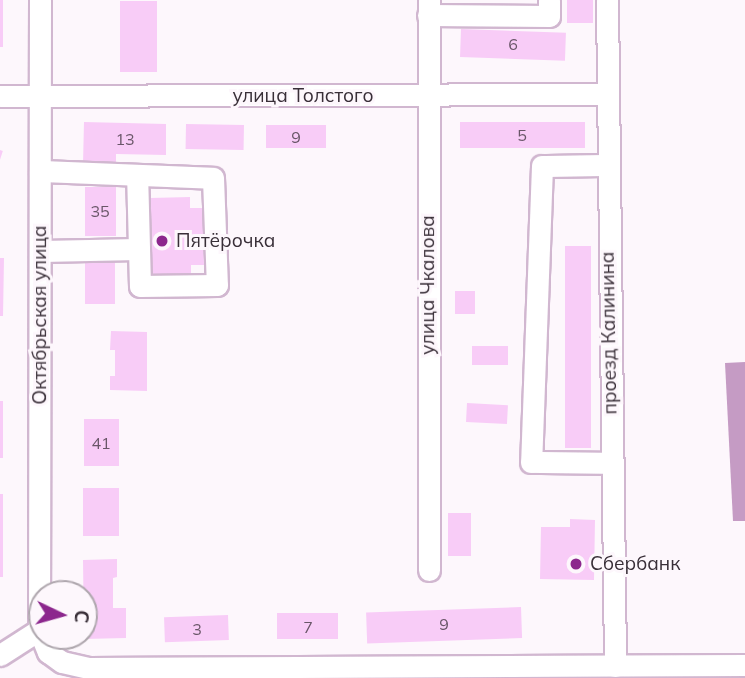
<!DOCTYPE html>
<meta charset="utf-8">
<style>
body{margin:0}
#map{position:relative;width:745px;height:678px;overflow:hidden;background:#fdf7fc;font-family:Mulish,sans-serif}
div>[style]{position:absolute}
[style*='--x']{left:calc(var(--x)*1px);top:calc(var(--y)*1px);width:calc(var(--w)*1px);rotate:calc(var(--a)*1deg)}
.water>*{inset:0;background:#c59bc4}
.building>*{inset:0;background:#f8ccf7;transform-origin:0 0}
.roads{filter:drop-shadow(2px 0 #d1b7d0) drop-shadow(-2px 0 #d1b7d0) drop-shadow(0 2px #d1b7d0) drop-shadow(0 -2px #d1b7d0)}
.minor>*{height:21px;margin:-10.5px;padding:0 10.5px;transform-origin:10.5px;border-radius:10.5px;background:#fff}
.dots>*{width:19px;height:19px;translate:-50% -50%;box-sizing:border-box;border:4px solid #fdf7fc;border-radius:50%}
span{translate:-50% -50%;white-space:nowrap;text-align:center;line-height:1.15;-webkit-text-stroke:6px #fdf7fc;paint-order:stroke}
.number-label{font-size:16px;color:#695668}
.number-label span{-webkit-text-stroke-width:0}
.street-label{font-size:19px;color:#392f38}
.poi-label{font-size:19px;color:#392f38}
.left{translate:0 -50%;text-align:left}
.north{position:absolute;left:28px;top:580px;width:70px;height:70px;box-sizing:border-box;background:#fdf7fc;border:2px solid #afa7ae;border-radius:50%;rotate:95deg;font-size:19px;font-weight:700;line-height:28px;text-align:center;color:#392f38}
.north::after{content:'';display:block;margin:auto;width:24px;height:32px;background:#8c278d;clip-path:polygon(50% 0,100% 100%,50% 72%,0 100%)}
</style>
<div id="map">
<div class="water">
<div style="clip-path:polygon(745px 362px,745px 521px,733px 521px,725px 363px)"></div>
</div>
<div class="building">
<div style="left:0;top:0;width:3px;height:47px"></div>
<div style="left:567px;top:0;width:26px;height:23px"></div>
<div style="left:120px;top:1px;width:37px;height:71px"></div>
<div style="left:461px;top:29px;width:105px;height:28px;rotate:2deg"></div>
<div style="clip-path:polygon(84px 122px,166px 124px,166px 155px,116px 154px,116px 165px,83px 164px)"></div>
<div style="left:460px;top:122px;width:125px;height:26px"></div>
<div style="left:186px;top:124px;width:58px;height:25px;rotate:1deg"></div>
<div style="left:326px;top:125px;width:23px;height:60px;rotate:90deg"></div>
<div style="left:0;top:150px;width:3px;height:81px;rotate:18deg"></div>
<div style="left:85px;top:187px;width:31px;height:49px"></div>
<div style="clip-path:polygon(190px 197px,190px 208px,203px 208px,204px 265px,191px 265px,191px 277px,152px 278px,150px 198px)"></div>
<div style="left:565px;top:246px;width:26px;height:202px"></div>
<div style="clip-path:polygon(0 258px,4px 258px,3px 316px,0 316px)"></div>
<div style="left:85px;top:259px;width:30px;height:45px"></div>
<div style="left:455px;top:291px;width:20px;height:23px"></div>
<div style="clip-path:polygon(111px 331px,147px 332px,147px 391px,110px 390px,110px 376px,115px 376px,115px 350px,110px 350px)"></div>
<div style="left:472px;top:346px;width:36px;height:19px"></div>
<div style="left:0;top:401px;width:3px;height:57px"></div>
<div style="left:467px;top:403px;width:41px;height:19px;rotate:3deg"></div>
<div style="left:84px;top:419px;width:35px;height:47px"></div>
<div style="left:83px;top:488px;width:36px;height:48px"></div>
<div style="left:0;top:494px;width:3px;height:83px"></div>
<div style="left:448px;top:513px;width:23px;height:43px"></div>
<div style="clip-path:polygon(570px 519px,595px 520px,594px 580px,540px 579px,541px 527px,570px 527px)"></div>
<div style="clip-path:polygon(117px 559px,117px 577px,113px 578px,113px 608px,126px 608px,126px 638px,84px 639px,83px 560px)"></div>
<div style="left:521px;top:607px;width:31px;height:155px;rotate:88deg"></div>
<div style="left:338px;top:613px;width:26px;height:61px;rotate:90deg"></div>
<div style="left:228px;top:615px;width:25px;height:64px;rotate:88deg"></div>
</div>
<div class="roads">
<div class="minor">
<div style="--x:40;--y:0;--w:630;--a:90.09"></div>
<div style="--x:39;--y:630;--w:24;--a:68"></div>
<div style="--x:48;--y:652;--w:17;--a:36"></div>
<div style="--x:62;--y:662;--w:27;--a:13"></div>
<div style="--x:88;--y:668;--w:657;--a:-0.26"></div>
<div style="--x:429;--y:0;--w:570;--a:90"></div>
<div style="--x:607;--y:0;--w:666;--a:89.31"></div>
<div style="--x:428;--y:15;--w:121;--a:0.5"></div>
<div style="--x:549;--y:16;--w:16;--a:-90"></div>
<div style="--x:0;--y:96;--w:607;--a:-0.19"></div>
<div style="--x:607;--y:165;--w:65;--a:179.1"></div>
<div style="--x:542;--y:166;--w:296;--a:92.1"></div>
<div style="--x:531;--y:462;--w:80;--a:0.7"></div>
<div style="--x:40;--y:171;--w:173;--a:2.3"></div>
<div style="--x:213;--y:178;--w:107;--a:87.9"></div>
<div style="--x:217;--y:285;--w:77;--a:179.3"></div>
<div style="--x:140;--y:286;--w:111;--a:-91.5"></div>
<div style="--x:40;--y:251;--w:99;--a:-1.2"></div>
<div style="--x:0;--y:655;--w:46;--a:-32.7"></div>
</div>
</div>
<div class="dots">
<div style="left:162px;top:241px;background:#8c278d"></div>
<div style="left:576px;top:564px;background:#8c278d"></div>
</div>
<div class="number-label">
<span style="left:513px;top:44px">6</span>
<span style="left:522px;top:135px">5</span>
<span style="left:296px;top:137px">9</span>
<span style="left:125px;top:139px">13</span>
<span style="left:100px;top:211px">35</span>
<span style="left:101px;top:443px">41</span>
<span style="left:444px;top:624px">9</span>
<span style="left:308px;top:627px">7</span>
<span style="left:197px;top:629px">3</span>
</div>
<div class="street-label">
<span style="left:303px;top:96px">улица Толстого</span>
<span style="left:428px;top:285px;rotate:-90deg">улица Чкалова</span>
<span style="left:40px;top:315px;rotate:-90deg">Октябрьская улица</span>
<span style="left:609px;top:333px;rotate:-91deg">проезд Калинина</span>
</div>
<div class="poi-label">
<span class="left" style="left:176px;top:241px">Пятёрочка</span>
<span class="left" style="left:590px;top:564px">Сбербанк</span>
</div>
<div class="north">С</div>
</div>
